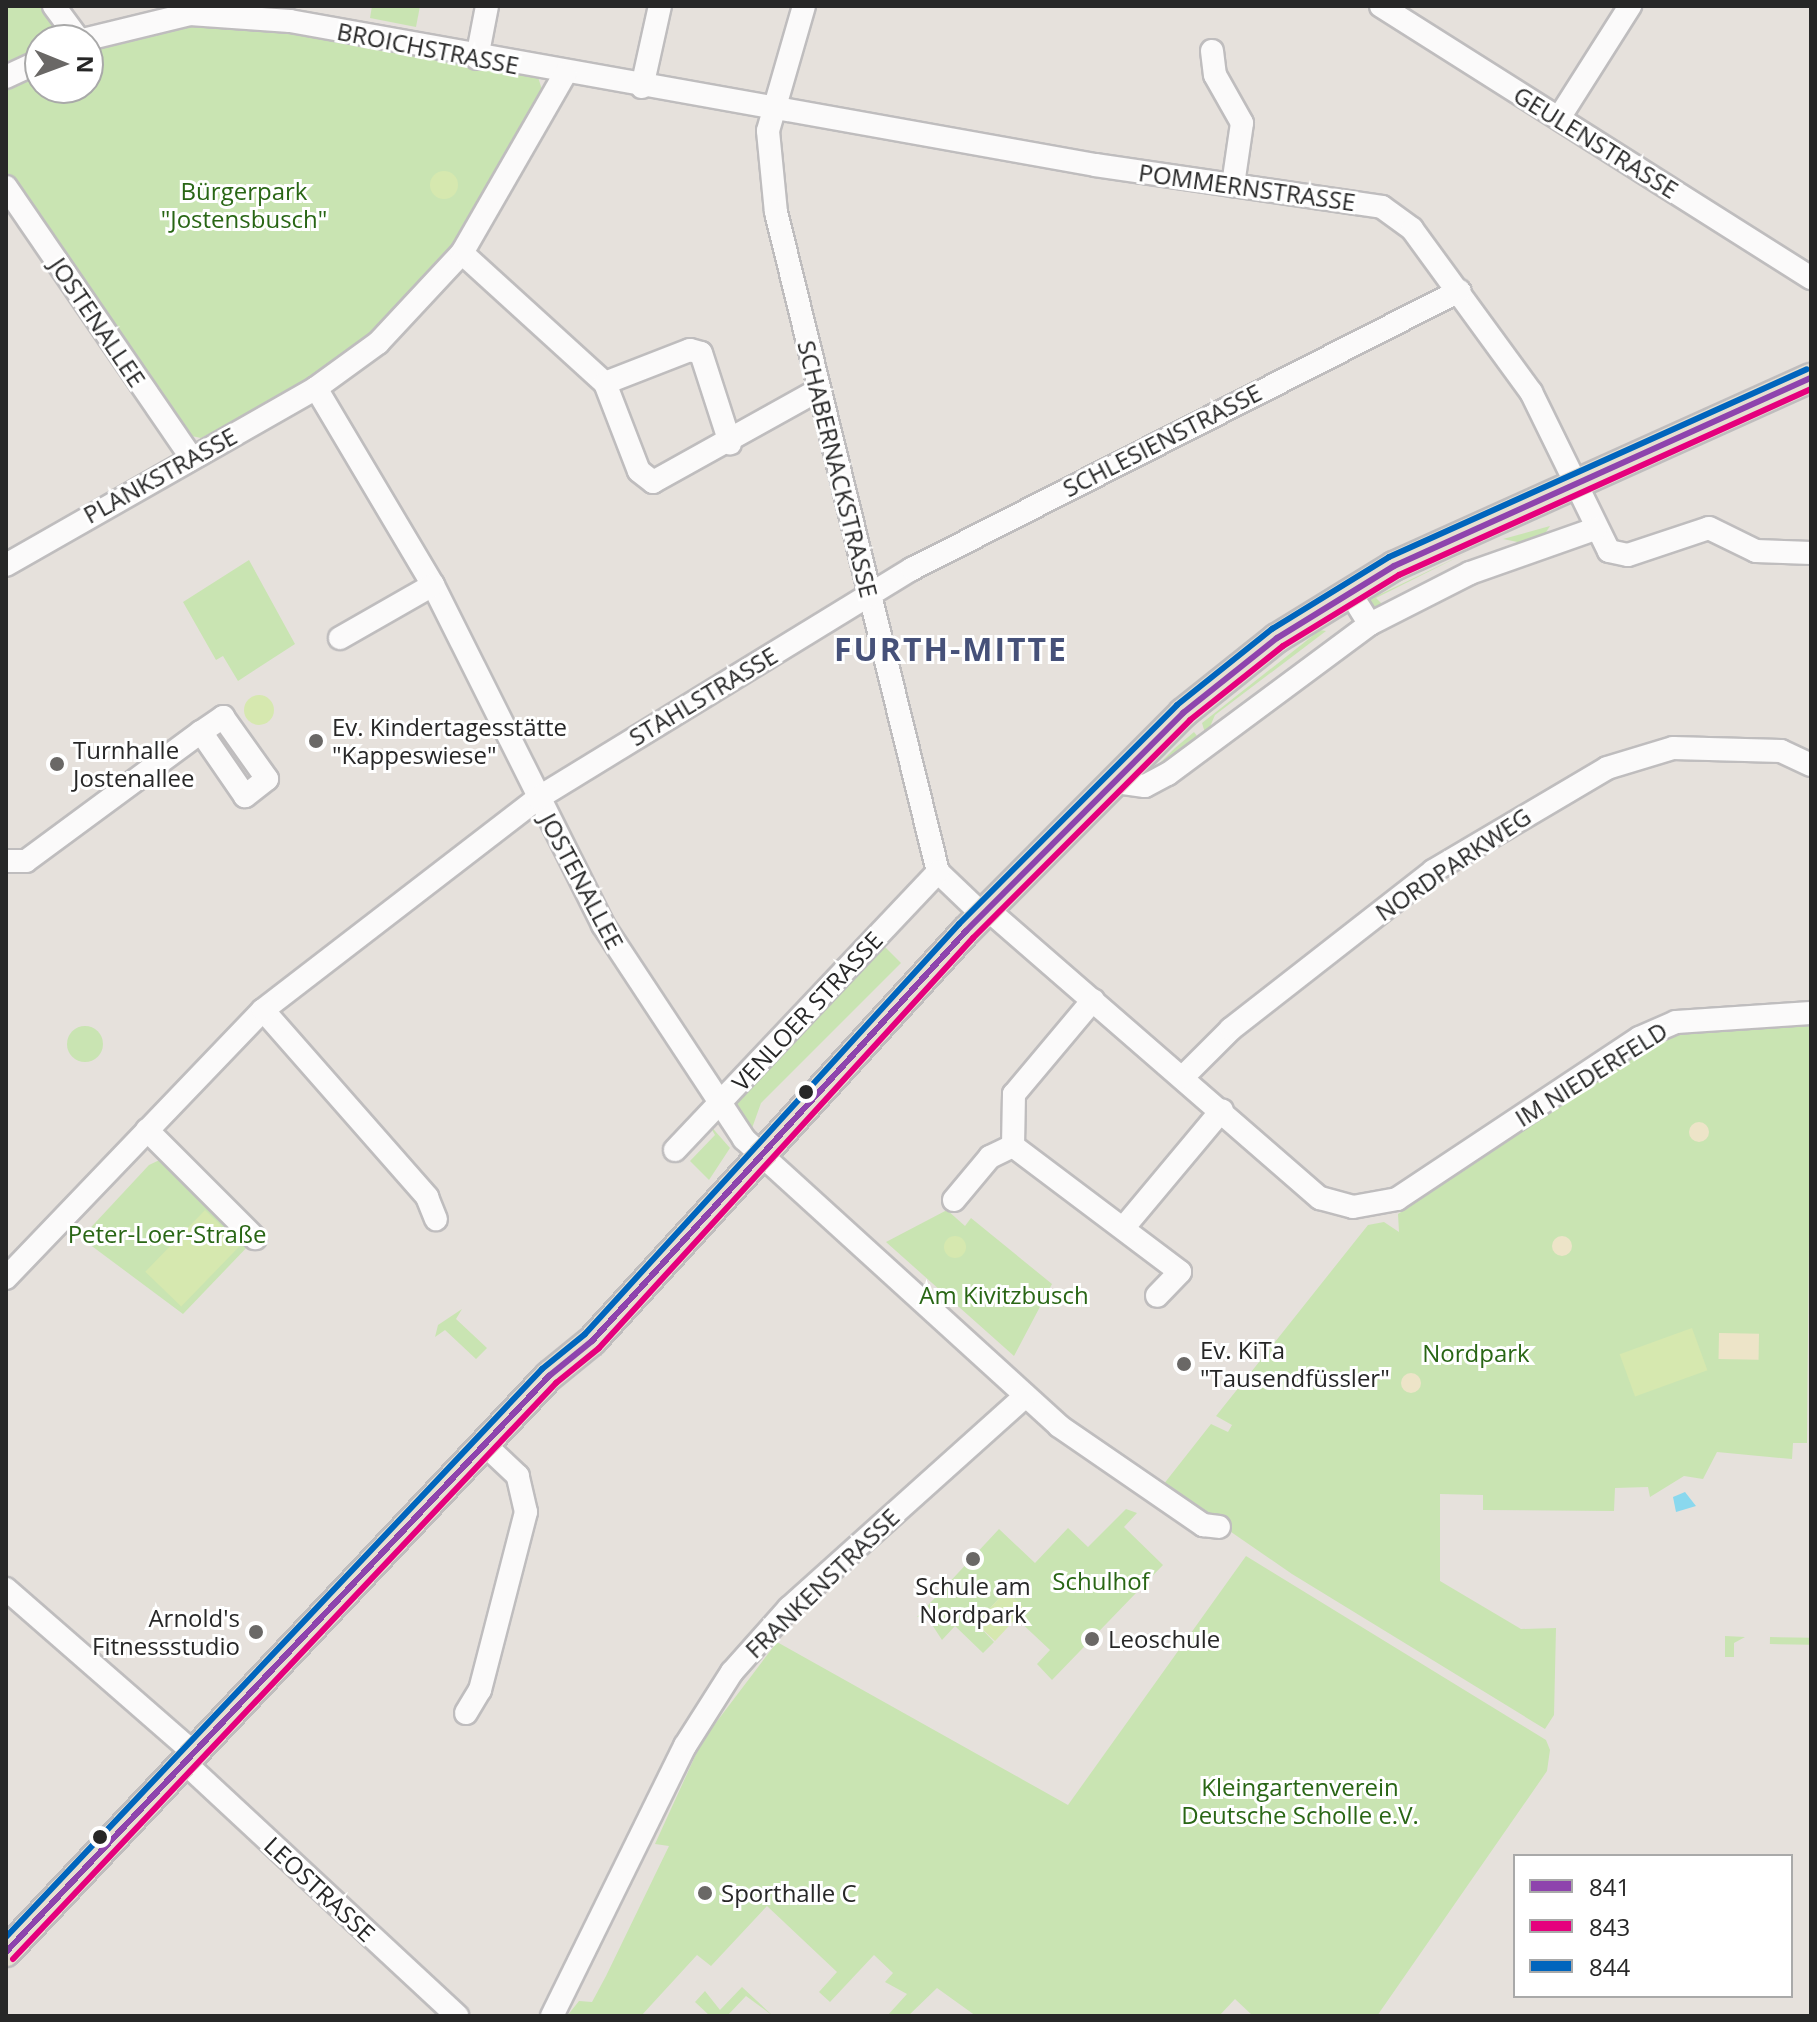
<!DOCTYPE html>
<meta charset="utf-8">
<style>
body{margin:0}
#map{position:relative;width:1817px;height:2022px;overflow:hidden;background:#e6e1dc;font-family:"Open Sans",sans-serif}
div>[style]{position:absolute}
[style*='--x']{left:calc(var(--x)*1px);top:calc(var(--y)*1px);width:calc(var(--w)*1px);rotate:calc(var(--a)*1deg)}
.green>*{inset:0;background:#c9e4b2;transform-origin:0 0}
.round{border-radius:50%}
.sand>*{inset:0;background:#ede4c8;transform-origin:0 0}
.pitch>*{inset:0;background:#d6e8af;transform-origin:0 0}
.water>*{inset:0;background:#8ad8ee}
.roads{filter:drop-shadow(2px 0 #bfbdbe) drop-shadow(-2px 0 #bfbdbe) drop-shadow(0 2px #bfbdbe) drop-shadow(0 -2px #bfbdbe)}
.minor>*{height:22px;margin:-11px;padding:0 11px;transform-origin:11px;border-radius:11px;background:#fbfafa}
.major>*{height:28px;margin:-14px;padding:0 14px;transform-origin:14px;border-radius:14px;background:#e6e0d1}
.bus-1>*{height:6px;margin:-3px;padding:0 3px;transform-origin:3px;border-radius:3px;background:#8e44ad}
.bus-2>*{height:6px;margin:-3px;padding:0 3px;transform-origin:3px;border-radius:3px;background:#e5007d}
.bus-3>*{height:6px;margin:-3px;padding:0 3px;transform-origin:3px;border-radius:3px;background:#0065bd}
.dots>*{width:22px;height:22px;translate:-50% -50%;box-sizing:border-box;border:4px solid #fff;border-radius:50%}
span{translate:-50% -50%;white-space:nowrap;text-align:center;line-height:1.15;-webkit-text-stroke:6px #fff;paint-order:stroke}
.street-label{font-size:24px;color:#272727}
.park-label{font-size:24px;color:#296615}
.poi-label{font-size:24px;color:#272727}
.left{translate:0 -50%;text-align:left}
.right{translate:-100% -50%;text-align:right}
.district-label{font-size:32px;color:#465179;font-weight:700;letter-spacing:2px}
.frame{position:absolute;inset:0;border:8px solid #272727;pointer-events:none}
.legend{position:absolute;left:1513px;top:1854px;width:280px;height:144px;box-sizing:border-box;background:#fff;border:2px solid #a9a9a9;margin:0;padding:10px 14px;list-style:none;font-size:24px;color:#272727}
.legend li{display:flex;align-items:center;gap:16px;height:40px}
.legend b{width:40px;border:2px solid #a9a9a9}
.north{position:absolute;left:24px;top:24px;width:80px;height:80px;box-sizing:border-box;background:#fff;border:2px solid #a9a9a9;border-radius:50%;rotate:91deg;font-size:22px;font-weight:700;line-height:32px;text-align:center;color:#272727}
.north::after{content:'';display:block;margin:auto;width:28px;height:36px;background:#6a6866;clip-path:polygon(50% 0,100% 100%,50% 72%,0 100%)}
</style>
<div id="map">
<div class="green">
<div style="clip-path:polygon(6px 6px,46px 6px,66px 37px,40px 40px,40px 50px,6px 68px)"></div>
<div style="clip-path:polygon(372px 6px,420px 6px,416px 27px,370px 18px)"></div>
<div style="clip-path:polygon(237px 21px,474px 62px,538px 77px,543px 93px,455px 246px,373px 334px,304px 384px,201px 438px,182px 434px,6px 178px,6px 85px,40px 68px,40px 88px,88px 88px,88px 45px,147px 28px)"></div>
<div style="clip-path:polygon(1550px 526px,1537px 546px,1503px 539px)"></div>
<div style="clip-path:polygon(1468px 552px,1376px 598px,1384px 606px,1373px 610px,1364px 602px)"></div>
<div style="clip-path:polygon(249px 560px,295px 644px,238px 681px,223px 656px,216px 660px,183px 602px)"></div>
<div style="clip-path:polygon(1320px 630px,1326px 631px,1215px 715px,1206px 736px,1202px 723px)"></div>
<div style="clip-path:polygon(1194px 732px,1200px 740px,1143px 780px,1175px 748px)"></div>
<div style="clip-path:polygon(884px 946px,901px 963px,761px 1103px,751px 1131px,730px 1099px)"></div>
<div style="clip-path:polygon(1811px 1020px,1807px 1443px,1793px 1443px,1792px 1459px,1717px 1452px,1703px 1479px,1684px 1476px,1650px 1497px,1648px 1487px,1615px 1488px,1614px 1511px,1483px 1510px,1483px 1495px,1440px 1494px,1440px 1581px,1521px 1629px,1556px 1628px,1554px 1715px,1545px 1729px,1292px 1574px,1163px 1485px,1211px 1424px,1228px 1432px,1232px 1425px,1216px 1416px,1368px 1225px,1384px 1222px,1399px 1232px,1398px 1214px,1676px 1029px)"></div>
<div class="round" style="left:67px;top:1026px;width:36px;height:36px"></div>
<div style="clip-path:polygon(708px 1123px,730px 1148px,709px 1180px,690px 1161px,715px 1135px)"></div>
<div style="clip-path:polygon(168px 1156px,251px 1243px,183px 1314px,81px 1238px,149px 1165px)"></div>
<div style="clip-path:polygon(947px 1210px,965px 1226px,971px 1218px,1052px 1284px,1014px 1356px,886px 1242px)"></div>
<div style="clip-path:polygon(462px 1309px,456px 1319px,487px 1348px,476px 1359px,445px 1330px,435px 1337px,438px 1325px)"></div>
<div style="clip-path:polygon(1126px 1509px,1137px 1513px,1124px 1527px,1163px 1565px,1052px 1680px,1037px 1664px,1050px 1650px,1017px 1619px,1025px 1609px,1006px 1591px,976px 1623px,994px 1642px,983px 1653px,955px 1626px,942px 1640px,927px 1617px,917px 1617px,999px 1529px,1035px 1563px,1068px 1528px,1088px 1547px)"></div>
<div style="clip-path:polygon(1246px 1556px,1546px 1740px,1550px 1750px,1547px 1771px,1377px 2016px,1253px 2016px,1235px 1999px,1219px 2016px,976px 2016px,937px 1988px,908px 2016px,887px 2016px,907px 1994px,885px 1982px,893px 1973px,874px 1955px,830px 2002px,819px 1992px,837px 1972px,767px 1906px,711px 1966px,697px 1955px,641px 2016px,567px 2016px,579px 2001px,592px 2002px,606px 1976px,669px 1846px,655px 1844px,702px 1741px,777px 1642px,1068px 1805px)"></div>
<div style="clip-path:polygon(1725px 1636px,1745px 1637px,1734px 1643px,1734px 1657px,1725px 1657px)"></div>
<div style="left:1770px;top:1637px;width:41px;height:7px;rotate:1deg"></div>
<div style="clip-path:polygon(742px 1987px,773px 2016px,746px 1996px,727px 2016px,710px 2016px,695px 2002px,705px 1991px,720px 2010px)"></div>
</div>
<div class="sand">
<div class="round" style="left:1689px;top:1122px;width:20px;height:20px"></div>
<div class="round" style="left:1552px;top:1236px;width:20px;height:20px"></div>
<div style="left:1719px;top:1333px;width:40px;height:26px;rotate:1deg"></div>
<div class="round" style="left:1401px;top:1373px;width:20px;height:20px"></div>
</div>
<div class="pitch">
<div class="round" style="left:430px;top:171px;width:28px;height:28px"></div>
<div class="round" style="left:244px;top:695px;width:30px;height:30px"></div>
<div style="left:205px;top:1210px;width:50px;height:86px;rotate:44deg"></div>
<div class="round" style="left:944px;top:1236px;width:22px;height:22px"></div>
<div style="left:1692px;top:1328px;width:45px;height:77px;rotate:70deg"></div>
<div style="left:1006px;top:1591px;width:26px;height:44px;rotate:43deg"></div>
</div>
<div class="water">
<div style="clip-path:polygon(1685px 1492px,1696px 1506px,1676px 1512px,1673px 1497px)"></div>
</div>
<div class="roads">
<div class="minor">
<div style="--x:54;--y:6;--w:42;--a:53.7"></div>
<div style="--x:804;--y:6;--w:130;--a:106.1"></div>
<div style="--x:768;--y:131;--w:81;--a:84.4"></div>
<div style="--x:776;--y:212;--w:680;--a:76.21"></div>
<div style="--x:938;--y:872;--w:61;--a:43.7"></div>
<div style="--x:1381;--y:6;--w:509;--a:32.32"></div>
<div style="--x:83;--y:40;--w:110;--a:-13.7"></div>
<div style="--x:190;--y:14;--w:100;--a:4"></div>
<div style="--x:290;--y:21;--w:818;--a:10.14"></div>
<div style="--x:1095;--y:165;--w:290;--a:8.3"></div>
<div style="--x:1382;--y:207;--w:37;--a:36"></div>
<div style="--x:1412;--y:229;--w:202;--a:53.9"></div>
<div style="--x:1531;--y:392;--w:177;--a:63.9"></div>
<div style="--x:1609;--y:551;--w:19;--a:12"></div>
<div style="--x:1628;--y:555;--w:85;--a:-18.4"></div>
<div style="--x:1709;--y:528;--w:52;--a:26.1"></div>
<div style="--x:1756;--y:551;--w:55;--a:2.1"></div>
<div style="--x:1212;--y:51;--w:24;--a:83"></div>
<div style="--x:1215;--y:75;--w:55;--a:60.6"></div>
<div style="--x:1242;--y:123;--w:63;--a:98.3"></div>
<div style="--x:477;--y:58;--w:53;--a:-79.1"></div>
<div style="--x:6;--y:77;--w:38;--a:-25"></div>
<div style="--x:642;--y:87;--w:83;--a:-77.5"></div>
<div style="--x:1559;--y:118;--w:133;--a:-57.6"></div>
<div style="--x:6;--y:187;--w:327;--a:55.6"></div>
<div style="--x:462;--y:253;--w:193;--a:42.3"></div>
<div style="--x:605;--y:383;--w:94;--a:68.9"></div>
<div style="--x:639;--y:471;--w:18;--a:38"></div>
<div style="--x:653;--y:482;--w:189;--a:-29.1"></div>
<div style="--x:605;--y:383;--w:91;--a:-21.2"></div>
<div style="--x:690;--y:350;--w:11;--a:15"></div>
<div style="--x:701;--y:353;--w:95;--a:72.1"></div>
<div style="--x:316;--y:388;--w:229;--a:59.3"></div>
<div style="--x:433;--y:585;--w:380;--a:63.4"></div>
<div style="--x:603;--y:925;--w:256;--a:56.6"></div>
<div style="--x:744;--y:1139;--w:426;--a:42.3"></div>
<div style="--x:1059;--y:1426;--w:175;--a:34.5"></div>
<div style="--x:1203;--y:1525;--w:16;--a:7"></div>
<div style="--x:6;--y:565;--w:357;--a:-29.7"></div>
<div style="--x:316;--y:388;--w:77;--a:-36"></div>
<div style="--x:378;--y:343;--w:123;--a:-47"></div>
<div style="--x:462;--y:253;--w:207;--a:-60.1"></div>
<div style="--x:1349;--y:591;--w:39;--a:58"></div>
<div style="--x:1370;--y:624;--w:112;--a:-27"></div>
<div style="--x:1470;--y:573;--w:133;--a:-19.4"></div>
<div style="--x:340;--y:638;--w:107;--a:-29.7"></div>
<div style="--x:1116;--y:782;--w:29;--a:8"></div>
<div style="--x:1145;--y:786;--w:26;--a:-28"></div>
<div style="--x:1168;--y:774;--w:252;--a:-36.6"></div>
<div style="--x:6;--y:861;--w:20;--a:0"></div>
<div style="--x:26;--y:861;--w:217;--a:-36.4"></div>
<div style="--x:201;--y:732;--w:27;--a:-34"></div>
<div style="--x:223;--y:717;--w:76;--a:54.6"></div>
<div style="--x:267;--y:779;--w:28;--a:142"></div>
<div style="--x:245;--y:796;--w:78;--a:-124.5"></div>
<div style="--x:987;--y:909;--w:441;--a:41"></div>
<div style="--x:1320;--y:1198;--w:34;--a:15"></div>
<div style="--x:1353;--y:1207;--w:45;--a:-10.3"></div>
<div style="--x:1397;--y:1199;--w:291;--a:-33.6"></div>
<div style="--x:1639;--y:1038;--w:40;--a:-23.4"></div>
<div style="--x:1676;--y:1022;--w:135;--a:-3.8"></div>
<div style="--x:1093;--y:1000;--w:123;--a:130"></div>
<div style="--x:1014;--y:1094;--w:52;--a:91.1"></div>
<div style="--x:1013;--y:1146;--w:209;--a:37"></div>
<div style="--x:1180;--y:1272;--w:33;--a:134"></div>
<div style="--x:263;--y:1010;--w:249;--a:48.7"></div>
<div style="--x:427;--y:1197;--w:24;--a:68"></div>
<div style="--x:1183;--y:1077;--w:68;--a:-45"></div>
<div style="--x:1231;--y:1029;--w:256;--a:-38"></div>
<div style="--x:1433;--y:871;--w:202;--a:-30.6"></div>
<div style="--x:1607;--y:768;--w:69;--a:-16.9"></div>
<div style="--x:1673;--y:748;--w:108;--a:1.6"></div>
<div style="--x:1781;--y:751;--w:33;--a:25"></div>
<div style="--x:147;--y:1130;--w:153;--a:45"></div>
<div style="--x:675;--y:1150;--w:383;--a:-46.6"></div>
<div style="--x:954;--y:1200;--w:56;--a:-50.1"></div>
<div style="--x:990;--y:1157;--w:25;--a:-26"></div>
<div style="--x:1125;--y:1226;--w:151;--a:-50.1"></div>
<div style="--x:6;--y:1278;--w:371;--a:-46.2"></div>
<div style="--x:263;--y:1010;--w:347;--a:-37.6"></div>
<div style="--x:538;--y:798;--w:439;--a:-31.5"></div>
<div style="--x:912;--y:569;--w:614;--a:-26.94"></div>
<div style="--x:6;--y:1589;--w:248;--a:41.1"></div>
<div style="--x:466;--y:1713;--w:27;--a:-59"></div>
<div style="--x:480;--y:1690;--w:184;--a:-75.5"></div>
<div style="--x:526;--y:1512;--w:37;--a:-103"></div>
<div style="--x:518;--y:1476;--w:47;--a:-136.7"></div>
<div style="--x:184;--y:1762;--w:373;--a:42.9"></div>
<div style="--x:552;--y:2016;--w:301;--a:-63.8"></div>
<div style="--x:685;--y:1746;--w:88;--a:-57.6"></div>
<div style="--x:732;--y:1672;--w:86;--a:-48.3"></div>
<div style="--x:789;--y:1608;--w:317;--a:-41.9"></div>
</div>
<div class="major">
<div style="--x:6;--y:1952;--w:792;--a:-46.69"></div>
<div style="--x:549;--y:1376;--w:55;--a:-39.1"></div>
<div style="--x:592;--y:1341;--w:555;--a:-47.63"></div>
<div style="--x:966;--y:931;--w:308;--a:-45.1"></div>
<div style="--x:1183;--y:713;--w:120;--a:-38.6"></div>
<div style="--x:1277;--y:638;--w:137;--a:-31.6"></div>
<div style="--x:1394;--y:566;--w:457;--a:-24.3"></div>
</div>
</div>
<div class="bus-1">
<div style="--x:6;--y:1952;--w:792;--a:-46.69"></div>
<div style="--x:549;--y:1376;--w:55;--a:-39.1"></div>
<div style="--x:592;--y:1341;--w:555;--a:-47.63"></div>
<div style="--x:966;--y:931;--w:308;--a:-45.1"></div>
<div style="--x:1183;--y:713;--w:120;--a:-38.6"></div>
<div style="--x:1277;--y:638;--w:137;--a:-31.6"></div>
<div style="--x:1394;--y:566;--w:457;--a:-24.3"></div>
</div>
<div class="bus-2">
<div style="--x:13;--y:1959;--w:792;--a:-46.69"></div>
<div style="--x:556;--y:1383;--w:55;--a:-39.1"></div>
<div style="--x:599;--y:1348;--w:555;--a:-47.63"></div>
<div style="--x:973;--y:938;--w:308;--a:-45.1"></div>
<div style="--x:1190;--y:720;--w:119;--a:-38.5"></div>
<div style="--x:1283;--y:646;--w:136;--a:-31.5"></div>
<div style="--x:1399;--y:575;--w:452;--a:-24.3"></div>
</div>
<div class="bus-3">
<div style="--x:6;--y:1937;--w:781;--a:-46.66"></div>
<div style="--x:542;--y:1369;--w:55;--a:-39.1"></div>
<div style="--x:585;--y:1334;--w:555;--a:-47.63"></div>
<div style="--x:959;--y:924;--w:309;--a:-45.1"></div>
<div style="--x:1177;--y:705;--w:122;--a:-38.7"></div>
<div style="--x:1272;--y:629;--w:137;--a:-31.6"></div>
<div style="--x:1389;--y:557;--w:458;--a:-24.2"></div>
</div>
<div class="dots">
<div style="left:316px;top:741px;background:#6a6866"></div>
<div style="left:57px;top:764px;background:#6a6866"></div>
<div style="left:806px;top:1092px;background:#272727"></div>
<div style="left:1184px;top:1364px;background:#6a6866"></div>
<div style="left:973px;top:1559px;background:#6a6866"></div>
<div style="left:256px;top:1632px;background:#6a6866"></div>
<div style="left:1092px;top:1639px;background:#6a6866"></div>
<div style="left:100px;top:1837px;background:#272727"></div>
<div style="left:705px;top:1893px;background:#6a6866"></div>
</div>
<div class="street-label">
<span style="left:428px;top:48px;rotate:11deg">BROICHSTRASSE</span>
<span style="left:1596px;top:142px;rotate:32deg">GEULENSTRASSE</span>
<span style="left:1247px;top:187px;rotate:8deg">POMMERNSTRASSE</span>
<span style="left:98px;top:322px;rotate:56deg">JOSTENALLEE</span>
<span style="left:1162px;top:440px;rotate:-27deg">SCHLESIENSTRASSE</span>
<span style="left:838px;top:469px;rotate:76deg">SCHABERNACKSTRASSE</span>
<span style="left:160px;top:475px;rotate:-29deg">PLANKSTRASSE</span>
<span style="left:703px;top:696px;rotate:-31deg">STAHLSTRASSE</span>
<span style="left:1453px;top:864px;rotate:-34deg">NORDPARKWEG</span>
<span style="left:582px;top:881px;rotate:62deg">JOSTENALLEE</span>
<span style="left:807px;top:1011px;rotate:-47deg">VENLOER STRASSE</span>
<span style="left:1591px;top:1074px;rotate:-32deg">IM NIEDERFELD</span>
<span style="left:822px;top:1583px;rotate:-44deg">FRANKENSTRASSE</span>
<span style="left:320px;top:1889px;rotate:43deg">LEOSTRASSE</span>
</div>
<div class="park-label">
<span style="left:244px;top:205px">Bürgerpark<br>"Jostensbusch"</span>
<span style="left:167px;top:1234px">Peter-Loer-Straße</span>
<span style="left:1004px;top:1295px">Am Kivitzbusch</span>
<span style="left:1476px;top:1353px">Nordpark</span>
<span style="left:1101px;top:1581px">Schulhof</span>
<span style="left:1300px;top:1801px">Kleingartenverein<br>Deutsche Scholle e.V.</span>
</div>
<div class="poi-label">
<span class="left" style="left:332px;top:741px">Ev. Kindertagesstätte<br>"Kappeswiese"</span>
<span class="left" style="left:73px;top:764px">Turnhalle<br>Jostenallee</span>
<span class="left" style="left:1200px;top:1364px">Ev. KiTa<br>"Tausendfüssler"</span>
<span style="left:973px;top:1600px">Schule am<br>Nordpark</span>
<span class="right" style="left:240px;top:1632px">Arnold's<br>Fitnessstudio</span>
<span class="left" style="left:1108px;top:1639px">Leoschule</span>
<span class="left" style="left:721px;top:1893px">Sporthalle C</span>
</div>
<div class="district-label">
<span style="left:951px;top:649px">FURTH-MITTE</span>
</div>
<div class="frame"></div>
<ul class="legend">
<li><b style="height:10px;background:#8e44ad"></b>841</li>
<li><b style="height:10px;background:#e5007d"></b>843</li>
<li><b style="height:10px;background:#0065bd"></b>844</li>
</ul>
<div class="north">N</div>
</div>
